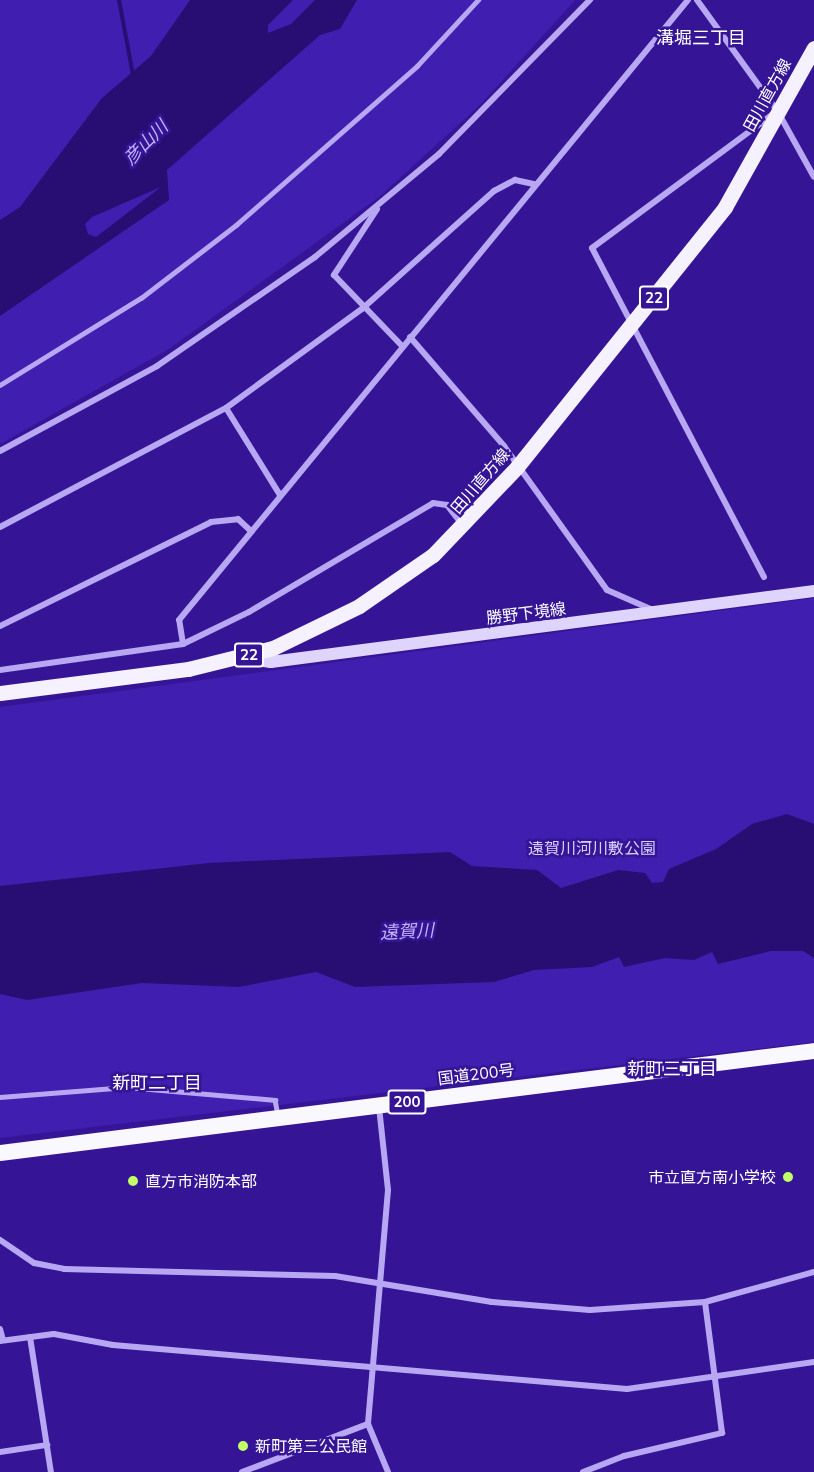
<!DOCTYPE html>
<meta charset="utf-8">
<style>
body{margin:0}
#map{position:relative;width:814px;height:1472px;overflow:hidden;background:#351596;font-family:Mulish,"Noto Sans JP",sans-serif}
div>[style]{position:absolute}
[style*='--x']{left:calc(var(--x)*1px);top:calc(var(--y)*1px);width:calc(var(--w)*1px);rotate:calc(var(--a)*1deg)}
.green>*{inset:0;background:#401eb0}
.water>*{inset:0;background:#280e73}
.stream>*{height:4px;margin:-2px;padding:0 2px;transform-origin:2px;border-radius:2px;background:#280e73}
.service>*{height:4.5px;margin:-2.25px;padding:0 2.25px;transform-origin:2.25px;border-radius:2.25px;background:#b8a7f2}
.minor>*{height:6px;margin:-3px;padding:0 3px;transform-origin:3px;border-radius:3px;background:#b8a7f2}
.secondary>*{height:12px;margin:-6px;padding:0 6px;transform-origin:6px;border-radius:6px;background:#dfd5fc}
.primary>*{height:15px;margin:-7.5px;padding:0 7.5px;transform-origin:7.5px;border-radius:7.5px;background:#f5f1ff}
.trunk>*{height:16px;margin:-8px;padding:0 8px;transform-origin:8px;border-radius:8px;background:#faf8ff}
.dots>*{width:16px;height:16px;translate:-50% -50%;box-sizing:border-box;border:3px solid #351596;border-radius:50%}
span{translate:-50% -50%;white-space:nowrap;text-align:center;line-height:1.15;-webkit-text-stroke:5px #351596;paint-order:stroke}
.shield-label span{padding:2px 4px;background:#351596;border:2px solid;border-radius:4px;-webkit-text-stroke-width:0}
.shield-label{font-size:15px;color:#fff;font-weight:700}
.street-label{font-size:16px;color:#fff}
.park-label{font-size:16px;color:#d9cefc}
.poi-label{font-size:16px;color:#fff}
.right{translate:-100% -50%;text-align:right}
.left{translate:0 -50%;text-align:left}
.neighbourhood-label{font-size:18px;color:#fff}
.water-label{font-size:18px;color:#c3b3f8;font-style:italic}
</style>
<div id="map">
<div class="green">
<div style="clip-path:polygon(0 0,575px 0,481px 104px,379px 197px,169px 349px,0 444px)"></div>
<div style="clip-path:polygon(814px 598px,814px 1042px,0 1138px,0 707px)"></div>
</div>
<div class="water">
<div style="clip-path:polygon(evenodd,190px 0,293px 0,268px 25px,268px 33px,291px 24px,315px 0,357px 0,340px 29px,320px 35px,167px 170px,169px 200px,0 316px,0 220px,20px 207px,102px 98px,151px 56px,190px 0,161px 187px,96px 237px,88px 234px,85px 224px,92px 217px,161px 187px)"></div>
<div style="clip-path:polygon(787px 814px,814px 824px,814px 958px,803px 951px,771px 951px,718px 964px,712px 952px,694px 960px,665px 958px,624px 967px,619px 957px,592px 967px,534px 970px,494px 982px,355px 987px,316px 972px,239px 987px,142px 983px,27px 1000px,0 994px,0 886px,209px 863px,450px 852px,472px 866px,537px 870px,561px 888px,618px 870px,645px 873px,652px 883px,663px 882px,669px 869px,716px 849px,752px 824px)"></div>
</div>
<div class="stream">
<div style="--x:119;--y:0;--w:76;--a:79.4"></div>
</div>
<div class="service">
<div style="--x:0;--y:385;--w:166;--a:-31.7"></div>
<div style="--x:141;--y:298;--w:120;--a:-37.5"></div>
<div style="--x:236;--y:225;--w:241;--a:-41.3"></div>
<div style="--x:417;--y:66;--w:90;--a:-47.3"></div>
<div style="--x:0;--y:1097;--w:127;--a:-4.5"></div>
<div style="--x:127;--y:1087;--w:149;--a:5"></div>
<div style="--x:275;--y:1100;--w:16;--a:79"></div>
</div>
<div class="minor">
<div style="--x:697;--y:0;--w:138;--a:54.1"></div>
<div style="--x:778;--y:112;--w:74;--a:61"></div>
<div style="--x:377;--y:209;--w:79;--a:123.1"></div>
<div style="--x:334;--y:275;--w:98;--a:46.2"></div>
<div style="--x:410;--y:337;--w:144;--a:49.2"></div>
<div style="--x:504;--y:446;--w:177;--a:54.4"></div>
<div style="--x:607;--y:590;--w:50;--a:23.5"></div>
<div style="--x:226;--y:408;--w:102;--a:58.2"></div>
<div style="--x:0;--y:451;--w:179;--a:-28.4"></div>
<div style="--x:157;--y:366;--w:192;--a:-34.6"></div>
<div style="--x:315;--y:257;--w:161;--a:-39.7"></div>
<div style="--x:439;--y:154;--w:216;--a:-45.6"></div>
<div style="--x:0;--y:527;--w:255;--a:-27.8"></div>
<div style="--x:226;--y:408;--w:168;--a:-36.1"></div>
<div style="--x:362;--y:309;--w:177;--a:-41.8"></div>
<div style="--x:494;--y:191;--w:24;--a:-28"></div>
<div style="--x:515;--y:180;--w:19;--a:12"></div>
<div style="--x:764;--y:577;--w:371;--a:-117.6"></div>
<div style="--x:592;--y:248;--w:224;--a:-36.5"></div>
<div style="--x:0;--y:626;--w:235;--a:-26.2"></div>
<div style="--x:211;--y:522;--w:27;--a:-6"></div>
<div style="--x:238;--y:519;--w:18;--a:43"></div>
<div style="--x:183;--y:644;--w:24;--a:-99"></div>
<div style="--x:179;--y:620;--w:802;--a:-50.62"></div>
<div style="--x:0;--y:670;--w:185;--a:-8.1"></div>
<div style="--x:183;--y:644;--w:73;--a:-25.9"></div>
<div style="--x:249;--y:612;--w:214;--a:-30.6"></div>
<div style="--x:433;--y:503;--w:14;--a:8"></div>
<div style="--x:447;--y:505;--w:23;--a:52"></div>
<div style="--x:379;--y:1107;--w:83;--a:83.8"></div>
<div style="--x:388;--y:1190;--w:235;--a:94.9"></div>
<div style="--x:368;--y:1424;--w:52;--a:67.4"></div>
<div style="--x:0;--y:1240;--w:41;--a:34.1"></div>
<div style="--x:34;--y:1263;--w:31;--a:11"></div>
<div style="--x:64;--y:1269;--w:271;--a:1.5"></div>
<div style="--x:335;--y:1276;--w:159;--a:9.4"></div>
<div style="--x:492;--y:1302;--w:98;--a:4.7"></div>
<div style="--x:590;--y:1310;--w:115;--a:-4"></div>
<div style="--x:705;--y:1302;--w:113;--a:-15.4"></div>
<div style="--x:0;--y:1329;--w:11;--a:75"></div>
<div style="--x:30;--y:1337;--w:137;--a:81.2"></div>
<div style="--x:0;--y:1341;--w:54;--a:-7.4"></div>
<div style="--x:54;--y:1334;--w:60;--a:10.6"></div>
<div style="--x:113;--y:1345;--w:516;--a:4.89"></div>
<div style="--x:627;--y:1389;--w:189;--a:-8.2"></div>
<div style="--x:0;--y:1452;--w:48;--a:-8.5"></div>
<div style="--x:242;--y:1472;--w:135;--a:-20.9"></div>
<div style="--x:583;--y:1472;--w:44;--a:-21.3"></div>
<div style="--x:624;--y:1456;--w:101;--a:-13.2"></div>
<div style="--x:722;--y:1433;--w:132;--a:-97.4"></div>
</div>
<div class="secondary">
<div style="--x:242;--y:658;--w:29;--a:8"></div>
<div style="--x:271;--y:662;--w:548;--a:-7.45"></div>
</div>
<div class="primary">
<div style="--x:0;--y:693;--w:190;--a:-7.3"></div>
<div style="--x:188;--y:669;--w:88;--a:-13.9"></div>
<div style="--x:273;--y:648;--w:96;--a:-26"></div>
<div style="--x:359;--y:606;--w:90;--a:-34.6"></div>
<div style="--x:433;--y:555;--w:122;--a:-46.3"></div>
<div style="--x:517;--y:467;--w:333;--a:-51.3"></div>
<div style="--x:725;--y:207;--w:182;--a:-60.8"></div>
</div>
<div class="trunk">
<div style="--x:0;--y:1153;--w:820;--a:-7.14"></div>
</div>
<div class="dots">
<div style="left:788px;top:1177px;background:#c3ff67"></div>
<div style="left:133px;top:1181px;background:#c3ff67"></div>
<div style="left:243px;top:1446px;background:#c3ff67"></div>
</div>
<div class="shield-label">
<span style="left:654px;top:298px">22</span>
<span style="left:249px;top:655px">22</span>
<span style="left:407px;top:1102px">200</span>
</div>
<div class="street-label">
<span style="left:767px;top:95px;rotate:-61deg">田川直方線</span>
<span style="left:480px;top:481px;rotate:-49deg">田川直方線</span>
<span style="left:526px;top:613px;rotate:-7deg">勝野下境線</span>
<span style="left:476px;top:1074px;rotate:-7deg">国道200号</span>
</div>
<div class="park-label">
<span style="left:592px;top:848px">遠賀川河川敷公園</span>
</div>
<div class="poi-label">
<span class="right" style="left:776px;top:1177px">市立直方南小学校</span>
<span class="left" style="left:145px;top:1181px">直方市消防本部</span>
<span class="left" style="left:255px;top:1446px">新町第三公民館</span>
</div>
<div class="neighbourhood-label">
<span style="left:701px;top:38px">溝堀三丁目</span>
<span style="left:672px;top:1069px">新町三丁目</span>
<span style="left:157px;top:1083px">新町二丁目</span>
</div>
<div class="water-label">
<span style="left:146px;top:143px;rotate:-45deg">彦山川</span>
<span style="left:407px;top:932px;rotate:-3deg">遠賀川</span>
</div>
</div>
